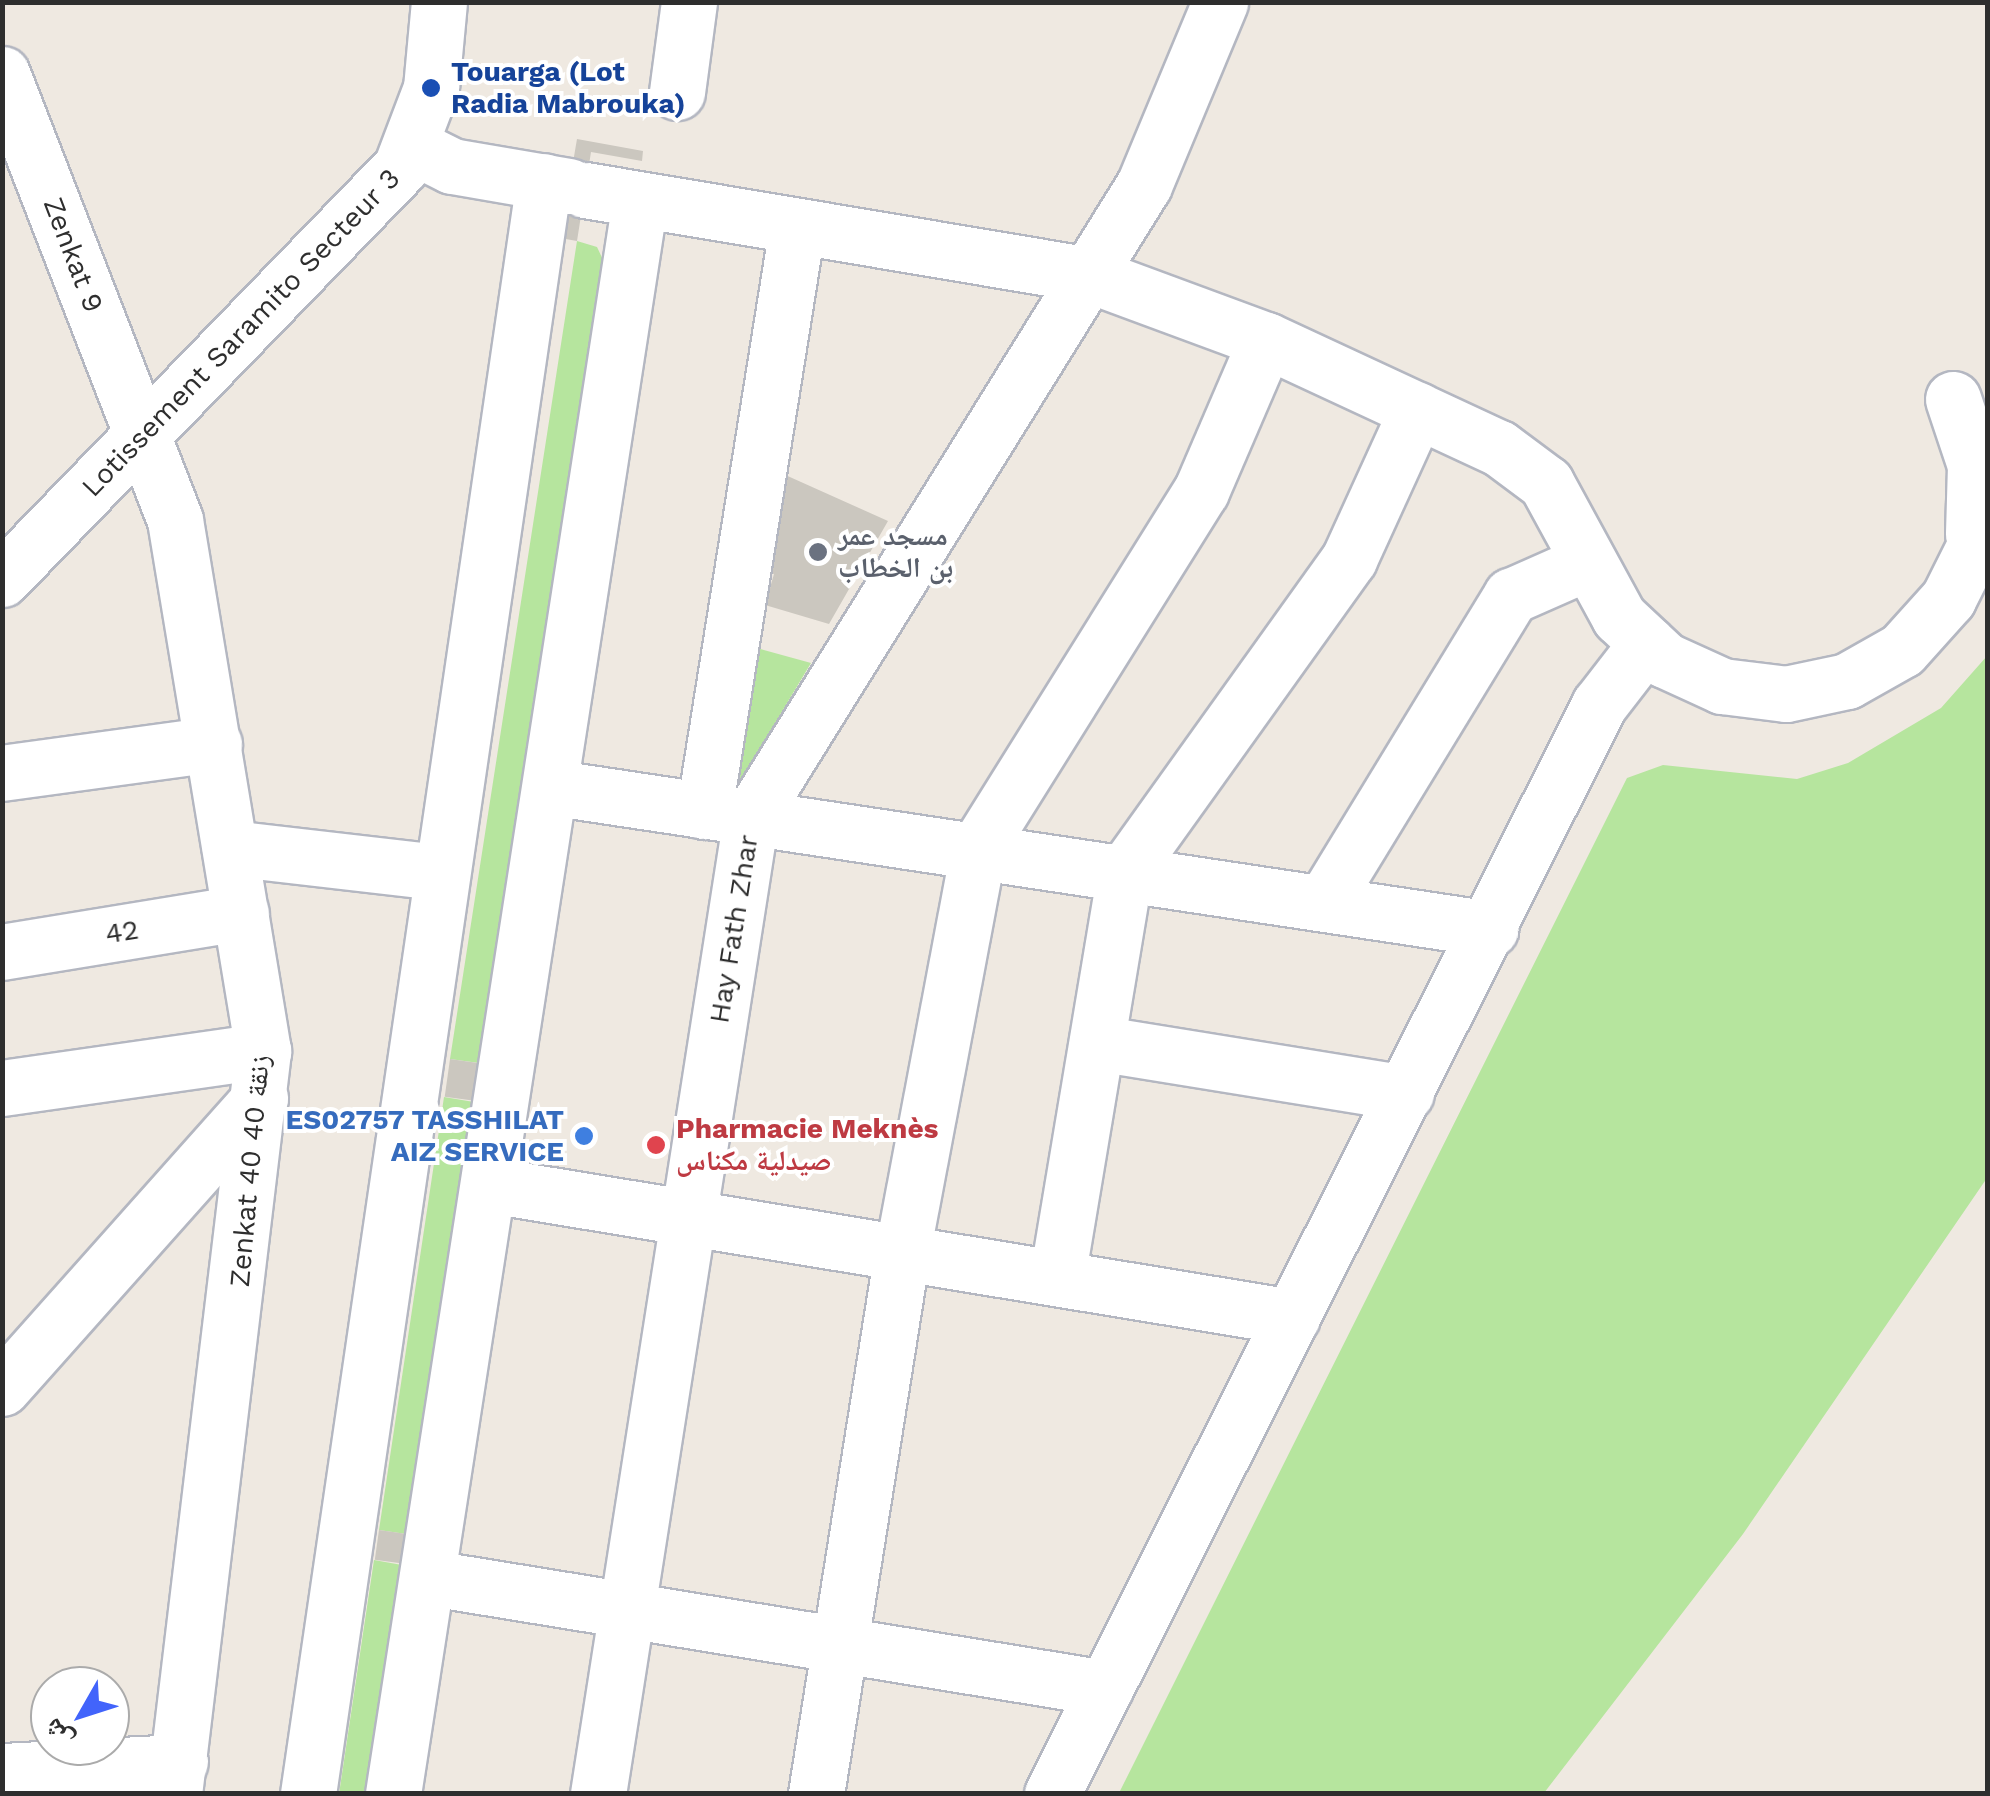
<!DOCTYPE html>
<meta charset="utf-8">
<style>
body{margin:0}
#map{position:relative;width:1990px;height:1796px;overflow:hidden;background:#efe9e1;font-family:"Work Sans","Noto Naskh Arabic",sans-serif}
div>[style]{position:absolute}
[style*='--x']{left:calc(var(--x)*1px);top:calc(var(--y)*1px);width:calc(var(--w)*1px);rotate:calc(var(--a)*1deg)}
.green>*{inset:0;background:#b6e59e}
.building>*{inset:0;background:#cbc7bf;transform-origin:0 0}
.roads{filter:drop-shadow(2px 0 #b4b7c1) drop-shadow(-2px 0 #b4b7c1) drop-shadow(0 2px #b4b7c1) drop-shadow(0 -2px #b4b7c1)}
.minor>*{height:55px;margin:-27.5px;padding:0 27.5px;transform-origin:27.5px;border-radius:27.5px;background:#fff}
.dots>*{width:28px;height:28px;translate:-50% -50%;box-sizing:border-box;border:5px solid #fff;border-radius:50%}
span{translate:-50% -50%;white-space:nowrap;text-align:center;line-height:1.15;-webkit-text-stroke:8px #fff;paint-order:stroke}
.transit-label{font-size:28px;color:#164399;font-weight:700}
.left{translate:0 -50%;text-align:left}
.street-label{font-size:28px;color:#2e2e2e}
.worship-label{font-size:28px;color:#5b616d;font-weight:700}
.shop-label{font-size:28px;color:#366cbe;font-weight:700}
.right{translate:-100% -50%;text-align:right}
.health-label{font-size:28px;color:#be3a42;font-weight:700}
.frame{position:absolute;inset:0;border:5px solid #2e2e2e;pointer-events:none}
.north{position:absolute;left:30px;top:1666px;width:100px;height:100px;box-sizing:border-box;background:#fff;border:2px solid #ababab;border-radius:50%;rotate:231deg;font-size:28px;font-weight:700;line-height:40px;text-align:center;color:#2e2e2e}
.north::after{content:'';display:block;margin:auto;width:35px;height:45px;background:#4264fb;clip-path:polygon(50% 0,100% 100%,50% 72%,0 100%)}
</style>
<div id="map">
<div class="green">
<div style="clip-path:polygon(577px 241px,597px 247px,605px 264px,374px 1793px,339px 1794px,374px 1560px,402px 1565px,406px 1534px,379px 1530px,444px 1097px,474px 1102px,479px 1063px,450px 1059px)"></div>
<div style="clip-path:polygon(749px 646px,811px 663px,734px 792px)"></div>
<div style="clip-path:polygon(1987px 656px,1987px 1178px,1743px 1534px,1544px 1793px,1119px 1793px,1627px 778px,1663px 765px,1797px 779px,1848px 763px,1941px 708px)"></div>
</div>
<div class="building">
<div style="clip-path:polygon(577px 139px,643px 151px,642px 161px,591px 152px,577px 241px,560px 238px)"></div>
<div style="clip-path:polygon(772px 469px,888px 521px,829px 624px,765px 605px,774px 574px,763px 571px)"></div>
<div style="left:450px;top:1059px;width:30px;height:38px;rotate:8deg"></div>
<div style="left:379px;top:1530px;width:28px;height:30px;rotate:8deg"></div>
</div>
<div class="roads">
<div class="minor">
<div style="--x:2;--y:74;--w:478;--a:68.8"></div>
<div style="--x:175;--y:520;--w:538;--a:80.59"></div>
<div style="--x:263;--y:1051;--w:748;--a:96.83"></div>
<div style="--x:677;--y:92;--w:91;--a:-82.4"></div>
<div style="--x:414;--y:147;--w:42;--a:26.6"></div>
<div style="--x:452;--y:166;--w:119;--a:9.7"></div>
<div style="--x:585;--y:190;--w:512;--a:9.55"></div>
<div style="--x:1090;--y:275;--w:188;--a:20.3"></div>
<div style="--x:1266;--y:340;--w:257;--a:24.9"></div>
<div style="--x:1499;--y:448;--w:59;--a:36.7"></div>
<div style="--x:1546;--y:483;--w:153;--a:61.4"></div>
<div style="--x:1619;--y:617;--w:63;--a:43.1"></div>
<div style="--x:1665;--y:660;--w:63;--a:24.5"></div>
<div style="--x:1722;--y:686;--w:64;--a:7.1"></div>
<div style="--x:1786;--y:694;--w:62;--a:-12"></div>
<div style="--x:1847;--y:681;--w:63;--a:-29.4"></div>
<div style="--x:1902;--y:650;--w:69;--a:-48"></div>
<div style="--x:1948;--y:599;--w:89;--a:-63.4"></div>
<div style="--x:1953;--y:399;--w:70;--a:71.6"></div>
<div style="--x:1975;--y:465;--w:69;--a:91.7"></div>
<div style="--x:2;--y:579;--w:574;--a:-45.92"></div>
<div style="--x:401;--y:167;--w:85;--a:-69.2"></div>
<div style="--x:431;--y:88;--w:86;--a:-84.7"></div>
<div style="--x:2;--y:773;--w:214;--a:-7.8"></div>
<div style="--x:556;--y:788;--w:945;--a:8.58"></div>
<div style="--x:704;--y:811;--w:590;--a:-80.94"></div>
<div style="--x:230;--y:848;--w:209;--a:6.6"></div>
<div style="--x:1324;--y:902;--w:359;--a:-58.6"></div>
<div style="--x:1511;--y:596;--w:84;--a:-23.8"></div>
<div style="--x:2;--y:952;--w:242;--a:-9.3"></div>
<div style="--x:1097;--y:1043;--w:313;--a:9.2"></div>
<div style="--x:2;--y:1088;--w:264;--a:-8.1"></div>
<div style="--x:490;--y:1185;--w:813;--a:9.35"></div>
<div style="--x:1057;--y:1278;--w:412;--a:-80.5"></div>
<div style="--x:1125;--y:872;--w:385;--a:-54.4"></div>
<div style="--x:1349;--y:559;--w:164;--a:-65.5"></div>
<div style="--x:2;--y:1388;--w:388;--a:-48.3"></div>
<div style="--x:431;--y:1578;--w:683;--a:9.27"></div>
<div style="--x:2;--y:1771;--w:178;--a:-2.9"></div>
<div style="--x:308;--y:1794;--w:1630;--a:-81.68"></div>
<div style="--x:393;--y:1794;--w:1612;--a:-81.19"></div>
<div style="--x:598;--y:1794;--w:989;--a:-81.1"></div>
<div style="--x:751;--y:817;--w:744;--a:-58.13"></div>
<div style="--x:1144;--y:185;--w:198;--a:-67.4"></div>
<div style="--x:816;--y:1794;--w:548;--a:-80.97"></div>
<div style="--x:902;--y:1253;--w:414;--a:-79.3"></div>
<div style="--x:979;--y:846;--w:419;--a:-58"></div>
<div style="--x:1201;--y:491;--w:164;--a:-66.7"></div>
<div style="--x:1052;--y:1794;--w:1219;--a:-63.33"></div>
<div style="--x:1599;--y:705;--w:78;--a:-52.3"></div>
</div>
</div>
<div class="dots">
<div style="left:431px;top:88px;background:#1a4fb4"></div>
<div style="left:818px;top:552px;background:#6b7280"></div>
<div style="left:584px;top:1136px;background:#3f7fe0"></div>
<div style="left:656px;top:1145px;background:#e0444e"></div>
</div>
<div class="transit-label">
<span class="left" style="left:451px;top:88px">Touarga (Lot<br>Radia Mabrouka)</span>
</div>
<div class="street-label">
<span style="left:73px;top:255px;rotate:69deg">Zenkat 9</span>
<span style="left:241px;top:333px;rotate:-46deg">Lotissement Saramito Secteur 3</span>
<span style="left:734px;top:929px;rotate:-81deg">Hay Fath Zhar</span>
<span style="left:122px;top:932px;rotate:-9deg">42</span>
<span style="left:250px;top:1171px;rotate:-85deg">Zenkat 40 زنقة 40</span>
</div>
<div class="worship-label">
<span class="left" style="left:838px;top:552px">مسجد عمر<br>بن الخطاب</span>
</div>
<div class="shop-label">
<span class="right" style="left:564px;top:1136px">ES02757 TASSHILAT<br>AIZ SERVICE</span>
</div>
<div class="health-label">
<span class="left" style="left:676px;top:1145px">Pharmacie Meknès<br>صيدلية مكناس</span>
</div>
<div class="frame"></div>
<div class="north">ش</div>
</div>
